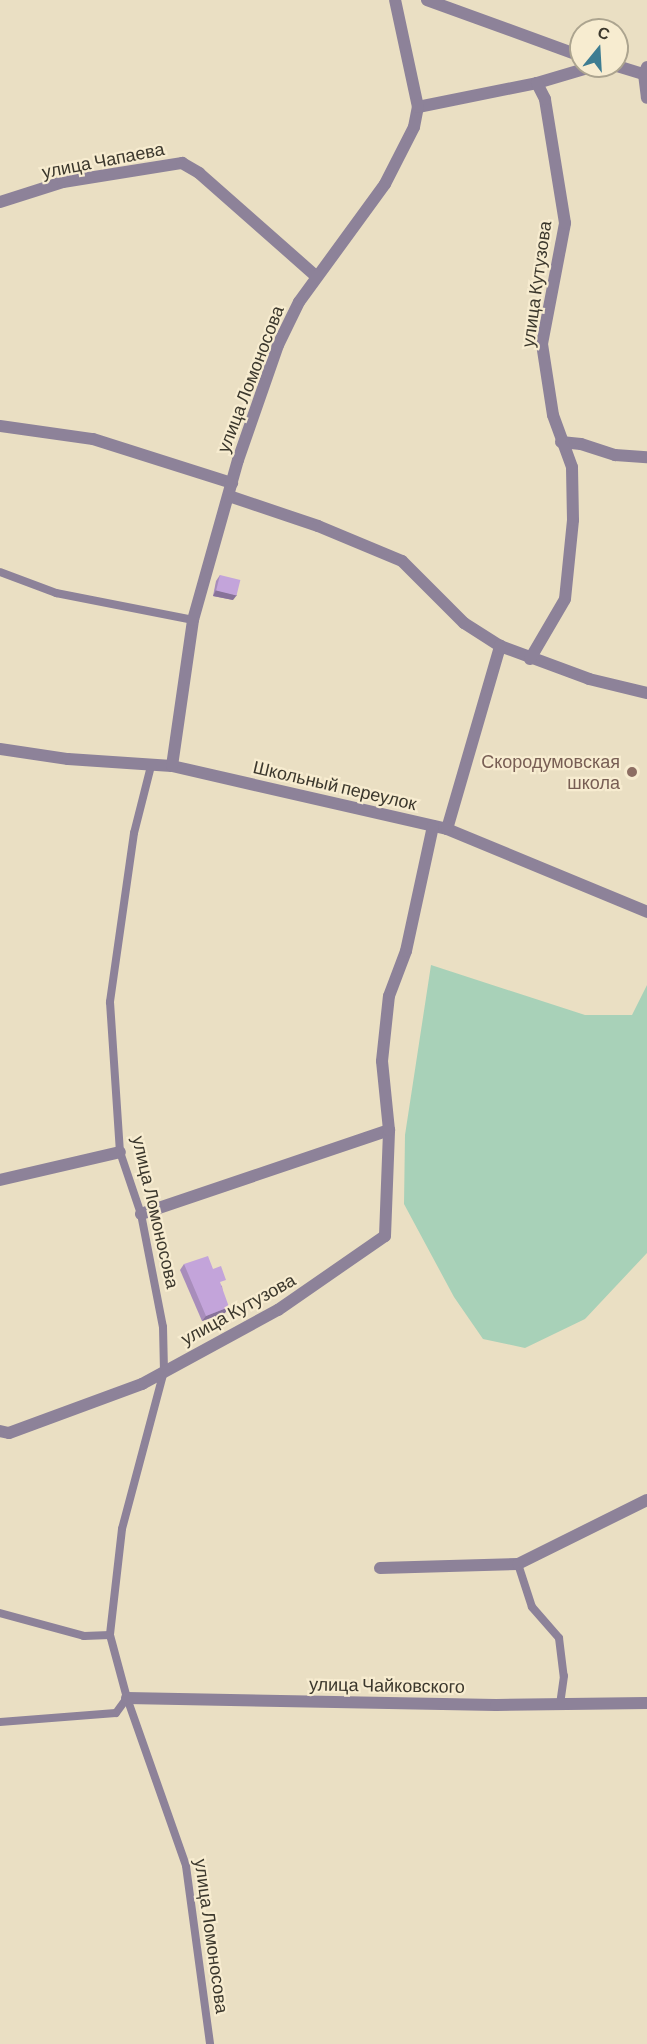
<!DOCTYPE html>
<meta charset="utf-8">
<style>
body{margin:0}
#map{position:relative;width:647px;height:2044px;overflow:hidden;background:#eadfc3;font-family:Barlow,sans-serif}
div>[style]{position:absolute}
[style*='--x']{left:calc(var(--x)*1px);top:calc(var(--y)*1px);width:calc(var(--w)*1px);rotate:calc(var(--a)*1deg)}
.green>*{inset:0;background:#a8d1b8}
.lane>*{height:8px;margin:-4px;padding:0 4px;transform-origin:4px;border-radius:4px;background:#8d8299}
.street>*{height:12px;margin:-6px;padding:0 6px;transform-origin:6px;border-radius:6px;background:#8d8299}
.wall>*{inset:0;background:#a88dbb}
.shaded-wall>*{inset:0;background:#887399}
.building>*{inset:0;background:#c3a4da;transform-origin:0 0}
.dots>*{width:16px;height:16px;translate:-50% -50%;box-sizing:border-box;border:3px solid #f7ecd0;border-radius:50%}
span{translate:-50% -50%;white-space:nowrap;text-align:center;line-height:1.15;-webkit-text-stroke:4.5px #f7ecd0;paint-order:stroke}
.street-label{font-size:18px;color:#3c382d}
.education-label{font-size:18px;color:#785e54}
.right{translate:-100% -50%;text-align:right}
.north{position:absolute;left:569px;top:18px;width:60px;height:60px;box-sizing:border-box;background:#f7ecd0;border:2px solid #aca48f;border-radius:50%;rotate:18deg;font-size:16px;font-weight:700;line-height:24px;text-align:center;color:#3c382d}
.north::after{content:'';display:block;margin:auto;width:21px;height:27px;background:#3e7d92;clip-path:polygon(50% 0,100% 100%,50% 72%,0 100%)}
</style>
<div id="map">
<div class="green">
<div style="clip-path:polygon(431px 965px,585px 1015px,632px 1015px,647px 985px,647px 1253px,585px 1319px,525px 1348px,483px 1339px,454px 1297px,404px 1204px,405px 1135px)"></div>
</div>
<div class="lane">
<div style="--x:0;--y:572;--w:60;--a:20.6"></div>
<div style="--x:56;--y:593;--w:140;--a:11.1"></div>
<div style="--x:151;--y:766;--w:69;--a:104.2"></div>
<div style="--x:134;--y:833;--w:171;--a:98.1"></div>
<div style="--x:110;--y:1002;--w:150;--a:86.2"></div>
<div style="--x:120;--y:1152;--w:65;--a:71.3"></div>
<div style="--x:141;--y:1214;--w:115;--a:79"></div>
<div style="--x:163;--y:1327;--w:44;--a:88.7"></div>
<div style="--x:164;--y:1371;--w:163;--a:104.9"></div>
<div style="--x:122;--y:1529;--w:107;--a:96.5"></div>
<div style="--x:110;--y:1635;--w:65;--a:74.9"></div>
<div style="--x:127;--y:1698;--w:178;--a:70.6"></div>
<div style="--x:186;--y:1866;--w:180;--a:82.3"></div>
<div style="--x:518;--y:1564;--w:45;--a:72"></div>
<div style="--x:532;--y:1607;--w:41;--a:48.9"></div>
<div style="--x:559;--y:1638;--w:38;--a:83"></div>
<div style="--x:564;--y:1676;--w:28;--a:98"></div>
<div style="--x:0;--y:1613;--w:87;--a:15.3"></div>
<div style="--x:84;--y:1636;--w:26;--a:-2"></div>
<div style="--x:0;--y:1722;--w:116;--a:-4.4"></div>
<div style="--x:116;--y:1713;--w:19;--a:-54"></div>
</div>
<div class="street">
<div style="--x:427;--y:0;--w:164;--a:20"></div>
<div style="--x:617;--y:66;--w:31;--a:17"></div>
<div style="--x:647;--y:67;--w:8;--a:113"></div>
<div style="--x:644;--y:74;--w:24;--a:83"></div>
<div style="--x:418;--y:107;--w:121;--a:-11.4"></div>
<div style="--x:537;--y:83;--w:59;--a:-16.6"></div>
<div style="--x:0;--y:202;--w:66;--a:-17.6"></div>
<div style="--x:63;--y:182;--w:121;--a:-9.1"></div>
<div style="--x:182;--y:163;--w:20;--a:30"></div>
<div style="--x:199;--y:173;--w:156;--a:41.4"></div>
<div style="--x:0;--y:426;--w:94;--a:8"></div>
<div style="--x:93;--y:439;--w:146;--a:17.6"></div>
<div style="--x:561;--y:442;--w:20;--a:6"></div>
<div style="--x:581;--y:444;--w:36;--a:18"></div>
<div style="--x:615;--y:455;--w:32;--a:4"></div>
<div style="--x:229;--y:496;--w:94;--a:18.6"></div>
<div style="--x:318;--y:526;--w:91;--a:22.6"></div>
<div style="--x:402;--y:561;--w:88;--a:45"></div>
<div style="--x:464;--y:623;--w:43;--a:32.6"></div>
<div style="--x:500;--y:646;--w:95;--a:20.3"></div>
<div style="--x:589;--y:679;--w:60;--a:13.6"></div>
<div style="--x:530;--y:659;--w:69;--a:-59.7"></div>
<div style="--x:565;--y:599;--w:79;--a:-84.2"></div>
<div style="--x:573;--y:520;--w:53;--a:-91.1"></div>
<div style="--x:572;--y:467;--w:55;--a:-110.1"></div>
<div style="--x:553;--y:415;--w:72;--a:-98.8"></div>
<div style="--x:542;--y:344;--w:123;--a:-79.2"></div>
<div style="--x:565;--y:223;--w:126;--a:-99.2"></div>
<div style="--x:545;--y:99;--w:18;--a:-117"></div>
<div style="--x:0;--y:749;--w:69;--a:8.4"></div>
<div style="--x:68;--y:759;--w:104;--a:3.9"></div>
<div style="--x:172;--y:766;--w:282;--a:12.9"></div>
<div style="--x:447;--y:829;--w:217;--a:22.5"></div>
<div style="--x:172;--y:766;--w:148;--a:-81.8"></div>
<div style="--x:193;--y:620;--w:166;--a:-74.3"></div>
<div style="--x:238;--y:460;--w:122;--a:-70.8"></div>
<div style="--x:278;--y:345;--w:48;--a:-64"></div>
<div style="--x:299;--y:302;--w:146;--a:-53.9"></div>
<div style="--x:385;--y:184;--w:64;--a:-63"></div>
<div style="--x:414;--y:127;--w:20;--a:-79"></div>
<div style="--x:418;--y:107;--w:109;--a:-102.1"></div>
<div style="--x:447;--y:829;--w:191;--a:-73.8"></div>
<div style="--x:0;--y:1180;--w:123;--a:-13.1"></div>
<div style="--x:141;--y:1214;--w:262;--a:-18.7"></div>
<div style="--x:0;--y:1431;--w:9;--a:13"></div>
<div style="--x:9;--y:1433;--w:142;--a:-20.2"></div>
<div style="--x:142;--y:1384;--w:155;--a:-28.6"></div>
<div style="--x:278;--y:1310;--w:130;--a:-34.7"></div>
<div style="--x:385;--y:1236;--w:106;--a:-87.8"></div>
<div style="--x:389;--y:1130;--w:69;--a:-95.8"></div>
<div style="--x:382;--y:1061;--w:65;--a:-83.9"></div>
<div style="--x:389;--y:996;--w:48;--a:-69.3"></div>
<div style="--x:406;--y:951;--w:128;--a:-77.8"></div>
<div style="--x:380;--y:1568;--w:138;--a:-1.7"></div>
<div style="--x:518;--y:1564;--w:144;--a:-26.4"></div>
<div style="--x:127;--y:1698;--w:369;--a:1.1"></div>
<div style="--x:496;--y:1705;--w:151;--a:-0.8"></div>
</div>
<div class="wall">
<div style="clip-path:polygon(220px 575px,233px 600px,213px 596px,216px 581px)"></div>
<div style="clip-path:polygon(184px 1264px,222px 1286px,225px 1313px,202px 1321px,180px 1270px)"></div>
</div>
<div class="shaded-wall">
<div style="clip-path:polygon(216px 590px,237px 595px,233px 600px,213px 596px)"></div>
<div style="clip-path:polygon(229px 1307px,225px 1313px,202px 1321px,206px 1316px)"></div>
</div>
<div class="building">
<div style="left:220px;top:575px;width:21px;height:16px;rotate:14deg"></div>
<div style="clip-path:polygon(208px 1256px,213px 1269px,221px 1266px,226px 1280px,220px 1282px,229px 1307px,206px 1316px,184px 1264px)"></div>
</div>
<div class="dots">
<div style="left:632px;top:772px;background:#8d6e63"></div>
</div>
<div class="street-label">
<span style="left:103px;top:160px;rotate:-11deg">улица Чапаева</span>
<span style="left:536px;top:284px;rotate:-82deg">улица Кутузова</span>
<span style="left:250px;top:379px;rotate:-69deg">улица Ломоносова</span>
<span style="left:335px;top:785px;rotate:13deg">Школьный переулок</span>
<span style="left:156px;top:1212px;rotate:77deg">улица Ломоносова</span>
<span style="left:238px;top:1309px;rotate:-29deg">улица Кутузова</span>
<span style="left:387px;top:1685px;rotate:1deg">улица Чайковского</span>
<span style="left:212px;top:1936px;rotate:82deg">улица Ломоносова</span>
</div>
<div class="education-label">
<span class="right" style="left:620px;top:772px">Скородумовская<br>школа</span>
</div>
<div class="north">С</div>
</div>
